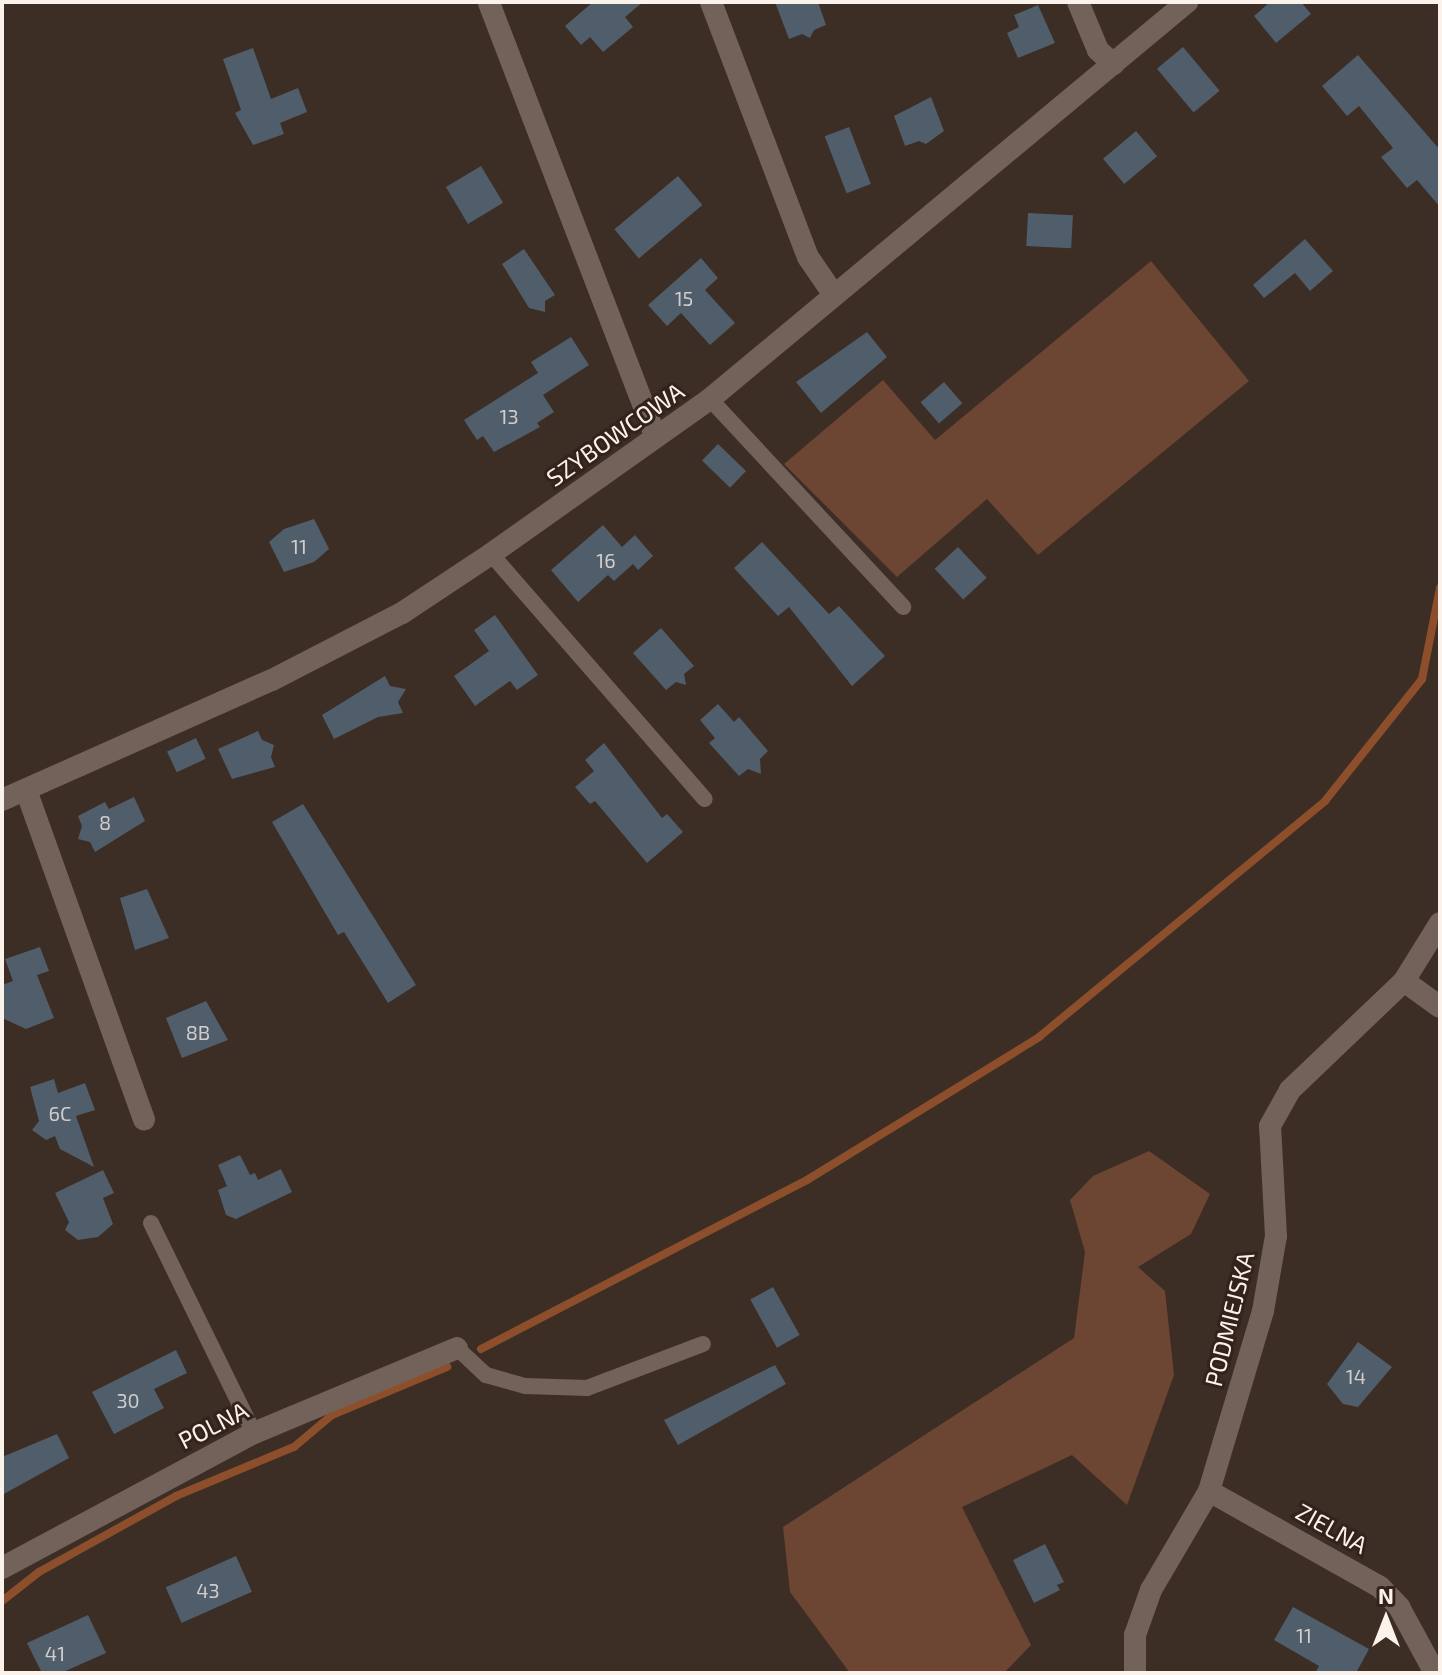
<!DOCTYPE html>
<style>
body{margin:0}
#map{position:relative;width:1442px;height:1675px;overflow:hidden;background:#3c2d25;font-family:"Exo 2",sans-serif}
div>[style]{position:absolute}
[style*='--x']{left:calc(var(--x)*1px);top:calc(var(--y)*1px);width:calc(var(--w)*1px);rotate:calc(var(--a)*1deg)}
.green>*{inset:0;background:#6c4632}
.stream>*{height:8px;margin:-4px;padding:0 4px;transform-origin:4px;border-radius:4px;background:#8d4f2b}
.building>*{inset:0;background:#505d6a;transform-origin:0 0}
.service>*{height:16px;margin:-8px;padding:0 8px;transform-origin:8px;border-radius:8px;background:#736259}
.minor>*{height:22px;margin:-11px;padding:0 11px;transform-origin:11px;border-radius:11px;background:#736259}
span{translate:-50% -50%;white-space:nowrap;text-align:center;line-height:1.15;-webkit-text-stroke:6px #32231b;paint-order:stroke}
.number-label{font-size:20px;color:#d1cdcc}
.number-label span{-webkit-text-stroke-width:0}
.street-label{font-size:24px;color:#fcf2ec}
.frame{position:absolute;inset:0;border:4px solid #fcf2ec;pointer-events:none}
.north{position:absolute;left:1346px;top:1579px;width:80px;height:80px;-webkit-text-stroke:6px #32231b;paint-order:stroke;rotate:0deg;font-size:22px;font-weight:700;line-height:32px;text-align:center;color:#fcf2ec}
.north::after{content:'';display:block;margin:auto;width:28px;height:36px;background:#fcf2ec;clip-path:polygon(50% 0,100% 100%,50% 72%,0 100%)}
</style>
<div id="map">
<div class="green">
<div style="clip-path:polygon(1151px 261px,1249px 381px,1038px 555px,987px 499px,897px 577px,784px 464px,883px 380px,935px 440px)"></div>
<div style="clip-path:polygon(1149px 1151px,1210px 1194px,1191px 1234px,1138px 1267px,1165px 1291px,1174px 1375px,1127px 1505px,1072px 1455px,962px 1507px,1031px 1645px,1004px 1673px,850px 1673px,790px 1592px,783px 1527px,1074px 1338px,1085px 1252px,1070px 1200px,1093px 1176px)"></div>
</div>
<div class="stream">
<div style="--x:481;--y:1349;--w:367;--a:-27.4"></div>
<div style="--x:807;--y:1180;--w:273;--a:-31.6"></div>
<div style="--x:1039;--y:1037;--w:371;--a:-39.5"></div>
<div style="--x:1325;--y:801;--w:156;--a:-51.5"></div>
<div style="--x:1422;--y:679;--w:93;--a:-78.8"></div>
<div style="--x:2;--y:1601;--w:47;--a:-38.1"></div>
<div style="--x:39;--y:1572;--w:157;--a:-29"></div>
<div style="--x:176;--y:1496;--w:128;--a:-22.6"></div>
<div style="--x:294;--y:1447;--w:50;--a:-40.1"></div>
<div style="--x:332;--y:1415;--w:125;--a:-22.7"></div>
</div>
<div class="building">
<div style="clip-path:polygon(593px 2px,643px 2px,625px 17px,633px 27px,603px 52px,590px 37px,581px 45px,565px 26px)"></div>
<div style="clip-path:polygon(775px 2px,818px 2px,826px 25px,814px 30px,810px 38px,802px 34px,789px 39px)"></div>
<div style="clip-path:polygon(1270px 2px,1301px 2px,1311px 14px,1276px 43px,1254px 16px)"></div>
<div style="clip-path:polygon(1038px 5px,1055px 43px,1018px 58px,1007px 33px,1019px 27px,1014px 15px)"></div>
<div style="left:1183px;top:47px;width:57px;height:34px;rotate:50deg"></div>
<div style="clip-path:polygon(253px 48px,271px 99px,298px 88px,307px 112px,280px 123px,284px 134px,253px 145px,235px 113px,241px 110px,223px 59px)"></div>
<div style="clip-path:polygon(1358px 55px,1440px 150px,1440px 207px,1417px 180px,1407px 188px,1381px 157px,1393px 148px,1359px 106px,1347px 116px,1322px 86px)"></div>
<div style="clip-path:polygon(931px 97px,944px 131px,926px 144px,919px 141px,905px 146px,894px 116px)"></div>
<div style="left:849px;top:127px;width:61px;height:26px;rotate:69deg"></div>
<div style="left:1136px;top:131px;width:33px;height:43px;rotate:50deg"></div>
<div style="left:481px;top:166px;width:43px;height:41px;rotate:59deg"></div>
<div style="left:678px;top:176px;width:38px;height:83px;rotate:50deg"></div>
<div style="left:1028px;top:213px;width:45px;height:33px;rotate:3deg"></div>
<div style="clip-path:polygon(1305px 239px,1333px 271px,1310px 291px,1295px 273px,1264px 298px,1253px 285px)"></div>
<div style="clip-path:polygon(524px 249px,555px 295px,545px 301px,545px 312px,529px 308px,502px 264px)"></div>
<div style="clip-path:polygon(701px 258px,718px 278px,705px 290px,735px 323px,710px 345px,681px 313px,667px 326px,648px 305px)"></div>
<div style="clip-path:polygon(867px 332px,887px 357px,821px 413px,796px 382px)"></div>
<div style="clip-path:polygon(571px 337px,589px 365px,543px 395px,554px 412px,537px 423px,540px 427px,494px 452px,483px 436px,477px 440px,464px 420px,538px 373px,531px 362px)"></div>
<div style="left:944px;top:382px;width:28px;height:31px;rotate:49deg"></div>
<div style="left:718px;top:444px;width:39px;height:23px;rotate:44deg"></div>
<div style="clip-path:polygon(314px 519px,329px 549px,314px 562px,284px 572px,269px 542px,284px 529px)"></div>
<div style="clip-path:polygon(603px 525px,622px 547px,635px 535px,653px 556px,638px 570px,633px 564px,614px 581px,608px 575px,578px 602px,551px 570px)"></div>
<div style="clip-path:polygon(762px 542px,829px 614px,839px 606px,885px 656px,852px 686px,789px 607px,778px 616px,734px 568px)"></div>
<div style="left:958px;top:547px;width:42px;height:32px;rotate:47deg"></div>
<div style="clip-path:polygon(495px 615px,538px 675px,517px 690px,510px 681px,475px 706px,454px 676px,489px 651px,474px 630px)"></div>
<div style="clip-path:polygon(661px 628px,694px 666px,684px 674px,686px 685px,676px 682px,666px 690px,633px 653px)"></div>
<div style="clip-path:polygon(385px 676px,390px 686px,406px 689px,398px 702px,403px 713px,378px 717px,334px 739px,322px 715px)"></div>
<div style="clip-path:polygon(718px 704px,734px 722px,739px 717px,768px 751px,760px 759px,761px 774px,748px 769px,739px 776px,709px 743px,715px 738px,700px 720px)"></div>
<div style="clip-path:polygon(258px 731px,262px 740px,274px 745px,271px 757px,275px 767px,232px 779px,218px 749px)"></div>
<div style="left:196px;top:738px;width:23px;height:32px;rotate:65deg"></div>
<div style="clip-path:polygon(604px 743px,662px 818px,667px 814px,683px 832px,647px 863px,595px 801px,590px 804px,575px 787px,594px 771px,585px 760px)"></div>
<div style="clip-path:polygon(134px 797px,145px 821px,95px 852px,90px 842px,78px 839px,82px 826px,78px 816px,105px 802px,109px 809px)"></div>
<div style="clip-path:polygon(303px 804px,416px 985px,388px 1003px,344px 932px,338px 935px,272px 822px)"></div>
<div style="clip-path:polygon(147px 889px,169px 938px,135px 950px,120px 898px)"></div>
<div style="clip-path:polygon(40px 947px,49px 971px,37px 975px,54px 1018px,26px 1029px,2px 1018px,2px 985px,13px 981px,5px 959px)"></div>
<div style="clip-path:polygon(206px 1001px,228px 1040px,182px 1058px,166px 1018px)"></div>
<div style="clip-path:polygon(54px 1079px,58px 1093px,85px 1083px,95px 1110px,76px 1116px,94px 1167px,60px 1149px,55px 1136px,46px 1140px,32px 1130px,39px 1121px,30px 1087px)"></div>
<div style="clip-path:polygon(240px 1155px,250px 1175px,255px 1173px,258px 1180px,281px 1169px,292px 1192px,236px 1219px,226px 1215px,218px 1190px,227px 1186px,218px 1165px)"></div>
<div style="clip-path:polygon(103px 1170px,114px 1193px,103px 1198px,113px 1224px,98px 1237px,78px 1240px,65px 1230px,69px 1222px,55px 1193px)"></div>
<div style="left:773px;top:1287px;width:55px;height:26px;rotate:61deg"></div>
<div style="clip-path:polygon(1358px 1342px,1392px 1367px,1358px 1407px,1343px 1404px,1327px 1384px)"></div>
<div style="clip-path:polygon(176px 1350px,187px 1373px,154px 1389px,164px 1408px,114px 1434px,92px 1392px)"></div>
<div style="clip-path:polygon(775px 1365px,786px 1384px,678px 1445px,664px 1420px)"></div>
<div style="clip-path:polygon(57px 1434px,69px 1458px,2px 1495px,2px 1457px)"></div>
<div style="clip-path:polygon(1045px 1544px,1064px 1582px,1057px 1585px,1060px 1590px,1034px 1603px,1013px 1560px)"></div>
<div style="left:236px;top:1556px;width:39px;height:77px;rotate:66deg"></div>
<div style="clip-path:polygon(1293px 1607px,1369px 1649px,1356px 1673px,1315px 1673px,1319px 1666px,1274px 1640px)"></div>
<div style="clip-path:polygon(88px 1615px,106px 1653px,61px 1673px,42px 1673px,27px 1643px)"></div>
</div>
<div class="service">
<div style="--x:710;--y:399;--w:284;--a:47.1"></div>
<div style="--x:491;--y:554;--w:325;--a:48.9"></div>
<div style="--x:151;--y:1223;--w:234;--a:63.9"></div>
<div style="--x:457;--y:1348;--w:40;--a:43"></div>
<div style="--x:486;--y:1375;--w:41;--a:15.8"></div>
<div style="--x:525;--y:1386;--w:62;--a:1.8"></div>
<div style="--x:587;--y:1388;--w:124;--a:-20.8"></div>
</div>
<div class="minor">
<div style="--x:711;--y:2;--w:273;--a:69.2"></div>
<div style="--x:808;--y:257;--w:46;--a:55.6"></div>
<div style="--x:1078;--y:2;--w:52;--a:67.4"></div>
<div style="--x:1098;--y:50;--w:21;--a:43"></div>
<div style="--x:489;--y:3;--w:465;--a:69"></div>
<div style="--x:26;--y:790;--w:350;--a:70.3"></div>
<div style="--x:2;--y:800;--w:295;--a:-24"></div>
<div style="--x:272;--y:680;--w:146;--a:-27.3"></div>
<div style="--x:402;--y:613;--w:107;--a:-33.5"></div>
<div style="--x:491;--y:554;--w:268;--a:-35.3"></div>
<div style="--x:710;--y:399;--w:621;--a:-39.77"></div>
<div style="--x:1404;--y:981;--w:44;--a:35.8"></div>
<div style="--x:1209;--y:1491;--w:196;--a:29.3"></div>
<div style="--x:1380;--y:1587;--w:28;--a:46"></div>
<div style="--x:1399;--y:1607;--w:75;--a:61.4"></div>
<div style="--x:2;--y:1568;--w:286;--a:-28.2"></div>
<div style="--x:254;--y:1433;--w:220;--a:-22.7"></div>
<div style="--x:1135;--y:1673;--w:38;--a:-90"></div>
<div style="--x:1135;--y:1635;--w:48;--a:-70.4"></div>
<div style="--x:1151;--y:1590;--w:115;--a:-59.6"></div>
<div style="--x:1209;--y:1491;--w:188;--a:-73.3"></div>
<div style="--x:1263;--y:1311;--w:76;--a:-80.2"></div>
<div style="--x:1276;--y:1236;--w:110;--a:-93.1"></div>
<div style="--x:1270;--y:1126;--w:41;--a:-60.9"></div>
<div style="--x:1290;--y:1090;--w:158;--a:-43.7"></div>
<div style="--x:1404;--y:981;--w:68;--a:-58.2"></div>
</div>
<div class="number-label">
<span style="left:684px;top:298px">15</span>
<span style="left:509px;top:416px">13</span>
<span style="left:299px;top:546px">11</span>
<span style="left:606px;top:560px">16</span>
<span style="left:105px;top:822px">8</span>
<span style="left:198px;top:1032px">8B</span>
<span style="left:60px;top:1113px">6C</span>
<span style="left:1356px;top:1376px">14</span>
<span style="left:128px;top:1400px">30</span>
<span style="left:208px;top:1590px">43</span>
<span style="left:1304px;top:1635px">11</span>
<span style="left:55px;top:1653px">41</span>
</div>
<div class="street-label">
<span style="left:615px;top:434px;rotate:-35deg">SZYBOWCOWA</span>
<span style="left:1229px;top:1319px;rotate:-76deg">PODMIEJSKA</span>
<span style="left:213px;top:1425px;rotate:-27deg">POLNA</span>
<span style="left:1332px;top:1528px;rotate:29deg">ZIELNA</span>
</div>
<div class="frame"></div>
<div class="north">N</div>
</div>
